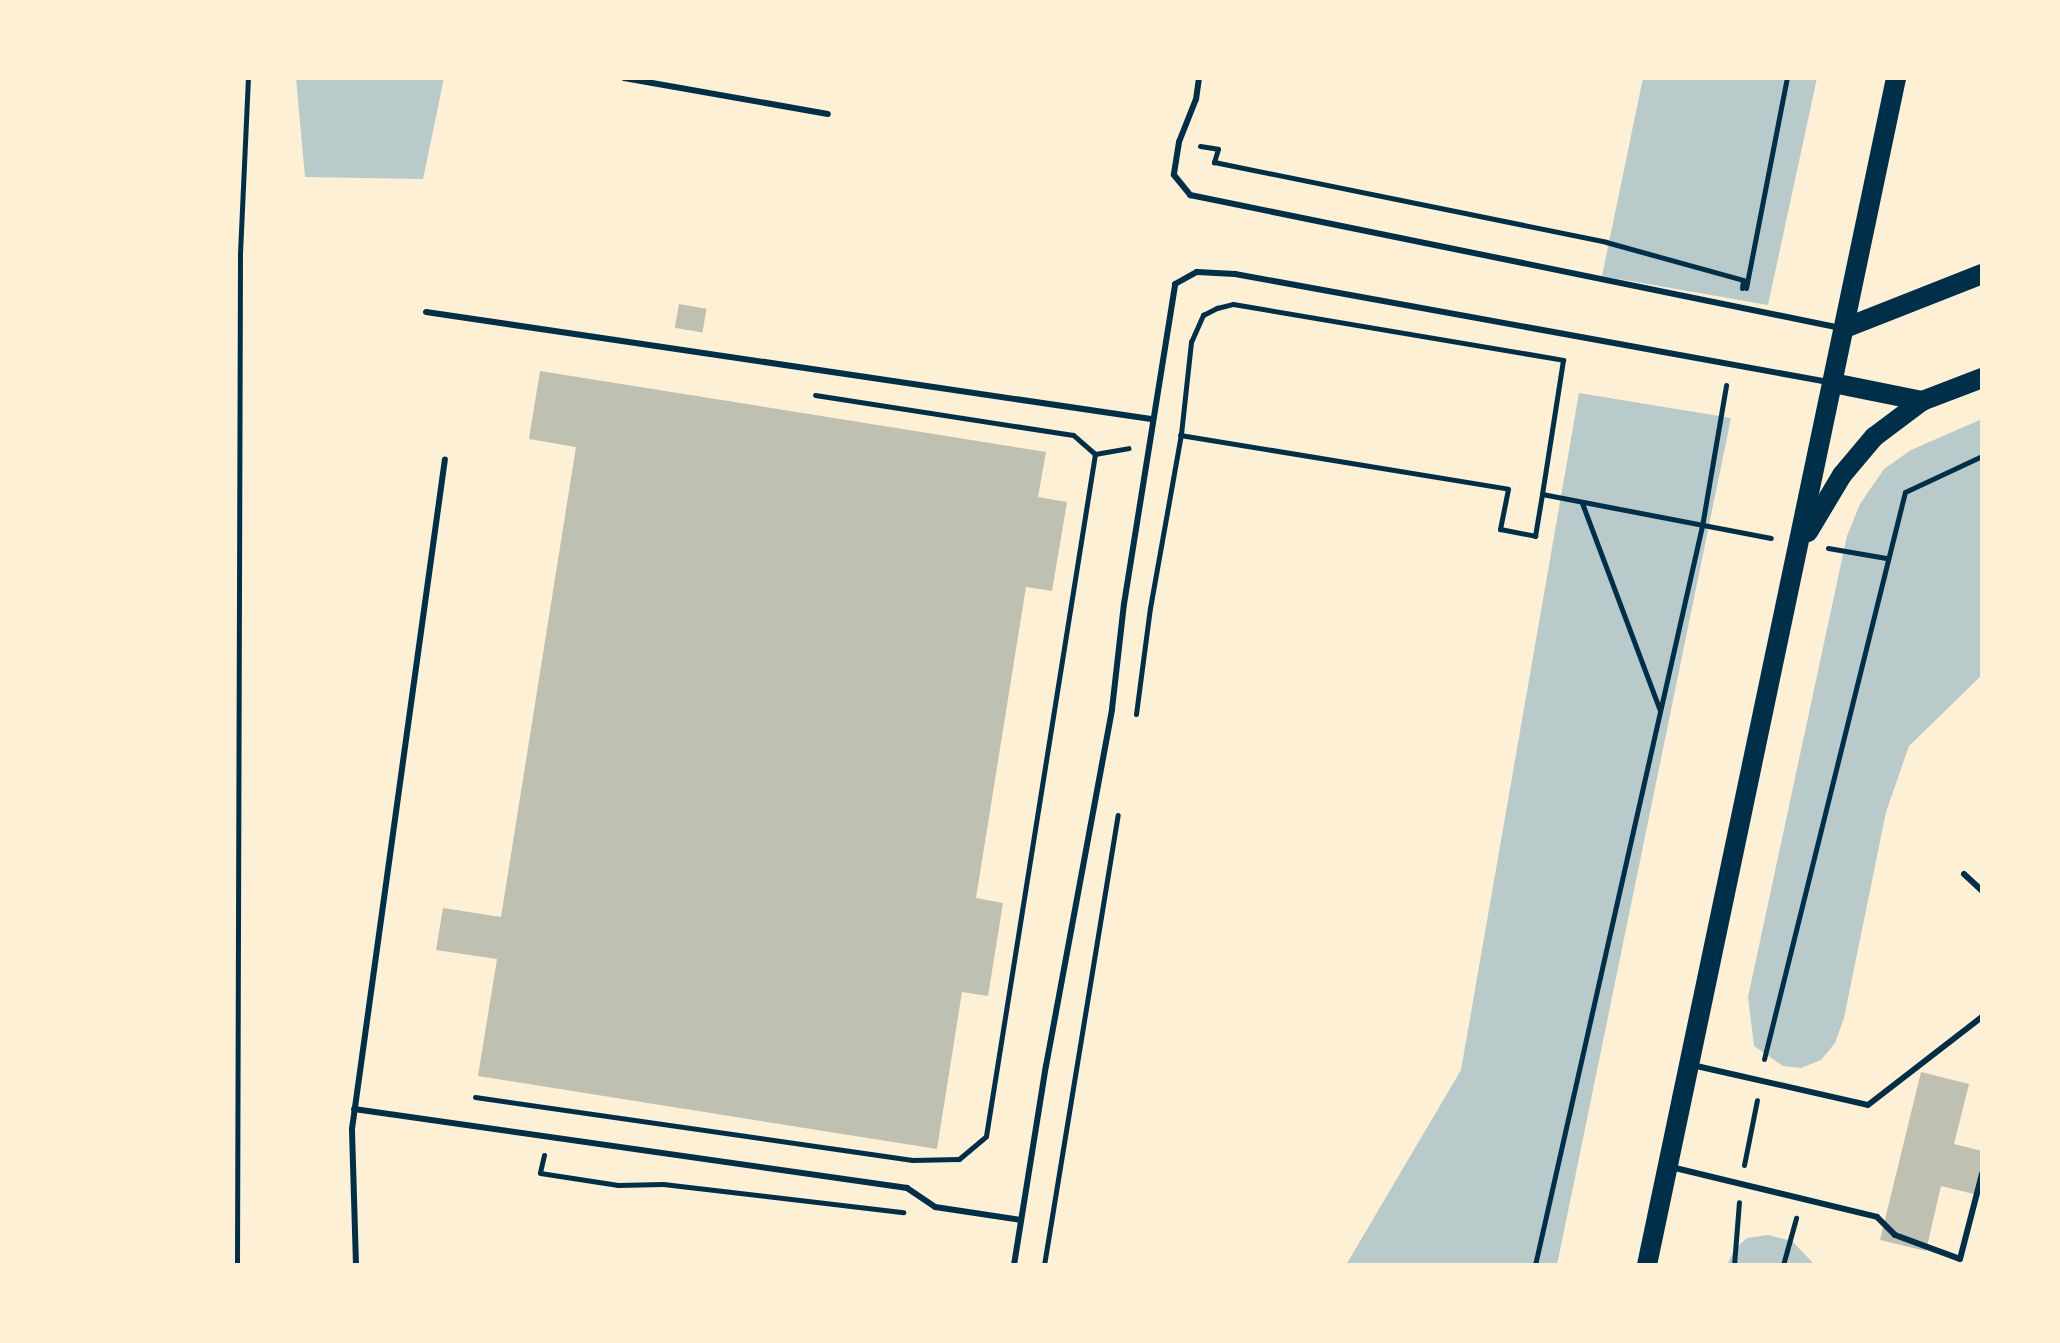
<!DOCTYPE html>
<style>
body{margin:0}
#map{position:relative;width:2060px;height:1343px;overflow:hidden;background:#fdf0d5;font-family:"Noto Serif",serif}
div>[style]{position:absolute}
[style*='--x']{left:calc(var(--x)*1px);top:calc(var(--y)*1px);width:calc(var(--w)*1px);rotate:calc(var(--a)*1deg)}
.green>*{inset:0;background:#b9caca}
.building>*{inset:0;background:#bec0b2;transform-origin:0 0}
.path>*{height:5px;margin:-2.5px;padding:0 2.5px;transform-origin:2.5px;border-radius:2.5px;background:#003049}
.service>*{height:6px;margin:-3px;padding:0 3px;transform-origin:3px;border-radius:3px;background:#003049}
.primary>*{height:20px;margin:-10px;padding:0 10px;transform-origin:10px;border-radius:10px;background:#003049}
span{translate:-50% -50%;white-space:nowrap;text-align:center;line-height:1.15;-webkit-text-stroke:8px #fdf0d5;paint-order:stroke}
.frame{position:absolute;inset:0;border:80px solid #fdf0d5;pointer-events:none}
</style>
<div id="map">
<div class="green">
<div style="clip-path:polygon(296px 78px,444px 78px,423px 179px,305px 177px)"></div>
<div style="clip-path:polygon(1643px 78px,1817px 78px,1768px 305px,1602px 276px)"></div>
<div style="clip-path:polygon(1579px 393px,1731px 418px,1557px 1265px,1346px 1265px,1461px 1070px)"></div>
<div style="clip-path:polygon(1982px 419px,1982px 675px,1909px 746px,1886px 812px,1844px 1018px,1835px 1043px,1821px 1060px,1801px 1068px,1783px 1066px,1754px 1046px,1748px 997px,1847px 536px,1860px 504px,1884px 469px,1911px 450px)"></div>
<div style="clip-path:polygon(1768px 1235px,1792px 1241px,1815px 1265px,1727px 1265px,1734px 1250px,1747px 1238px)"></div>
</div>
<div class="building">
<div style="left:679px;top:304px;width:28px;height:24px;rotate:10deg"></div>
<div style="clip-path:polygon(540px 371px,1046px 452px,1038px 497px,1067px 502px,1052px 591px,1026px 587px,976px 898px,1003px 903px,988px 996px,962px 992px,937px 1149px,478px 1076px,497px 959px,436px 950px,443px 908px,501px 917px,576px 447px,529px 439px)"></div>
<div style="clip-path:polygon(1921px 1072px,1969px 1084px,1954px 1144px,1982px 1151px,1982px 1196px,1941px 1186px,1926px 1251px,1880px 1240px)"></div>
</div>
<div class="path">
<div style="--x:1200;--y:146;--w:18;--a:9"></div>
<div style="--x:1218;--y:149;--w:14;--a:107"></div>
<div style="--x:1214;--y:162;--w:400;--a:11.5"></div>
<div style="--x:1606;--y:242;--w:142;--a:15.5"></div>
<div style="--x:1743;--y:280;--w:8;--a:97"></div>
<div style="--x:1746;--y:288;--w:214;--a:-79"></div>
<div style="--x:1180;--y:435;--w:332;--a:9.3"></div>
<div style="--x:1508;--y:489;--w:41;--a:101.3"></div>
<div style="--x:1500;--y:529;--w:36;--a:11"></div>
<div style="--x:1535;--y:536;--w:43;--a:-80.5"></div>
<div style="--x:1095;--y:454;--w:34;--a:-10"></div>
<div style="--x:1582;--y:503;--w:221;--a:69.4"></div>
<div style="--x:1828;--y:548;--w:59;--a:9.8"></div>
<div style="--x:1136;--y:714;--w:107;--a:-82.5"></div>
<div style="--x:1150;--y:608;--w:177;--a:-79.9"></div>
<div style="--x:1181;--y:434;--w:93;--a:-83.8"></div>
<div style="--x:1191;--y:342;--w:30;--a:-66"></div>
<div style="--x:1203;--y:315;--w:16;--a:-27"></div>
<div style="--x:1217;--y:308;--w:16;--a:-14"></div>
<div style="--x:1233;--y:304;--w:335;--a:9.6"></div>
<div style="--x:1563;--y:360;--w:136;--a:98.9"></div>
<div style="--x:1542;--y:494;--w:233;--a:10.9"></div>
<div style="--x:1764;--y:1059;--w:584;--a:-76.04"></div>
<div style="--x:1905;--y:492;--w:85;--a:-25.1"></div>
<div style="--x:475;--y:1097;--w:442;--a:8.2"></div>
<div style="--x:912;--y:1160;--w:47;--a:-1.2"></div>
<div style="--x:959;--y:1159;--w:35;--a:-40"></div>
<div style="--x:986;--y:1136;--w:691;--a:-80.92"></div>
<div style="--x:1095;--y:454;--w:29;--a:-139"></div>
<div style="--x:1073;--y:435;--w:261;--a:-171.2"></div>
<div style="--x:544;--y:1155;--w:18;--a:103"></div>
<div style="--x:540;--y:1173;--w:79;--a:8.7"></div>
<div style="--x:618;--y:1185;--w:45;--a:-1.3"></div>
<div style="--x:663;--y:1184;--w:242;--a:6.7"></div>
<div style="--x:1744;--y:1165;--w:66;--a:-78.7"></div>
<div style="--x:237;--y:1265;--w:1012;--a:-89.83"></div>
<div style="--x:240;--y:253;--w:175;--a:-87.4"></div>
<div style="--x:1044;--y:1265;--w:456;--a:-80.7"></div>
<div style="--x:1535;--y:1265;--w:758;--a:-77.27"></div>
<div style="--x:1702;--y:526;--w:143;--a:-80.3"></div>
<div style="--x:1734;--y:1265;--w:63;--a:-85.5"></div>
<div style="--x:1783;--y:1265;--w:49;--a:-74.5"></div>
</div>
<div class="service">
<div style="--x:624;--y:78;--w:207;--a:10"></div>
<div style="--x:1199;--y:78;--w:21;--a:98"></div>
<div style="--x:1196;--y:99;--w:46;--a:111.6"></div>
<div style="--x:1179;--y:142;--w:33;--a:99"></div>
<div style="--x:1174;--y:175;--w:26;--a:51"></div>
<div style="--x:1190;--y:195;--w:664;--a:11.55"></div>
<div style="--x:426;--y:312;--w:733;--a:8.4"></div>
<div style="--x:1964;--y:874;--w:25;--a:43"></div>
<div style="--x:1692;--y:1065;--w:180;--a:12.8"></div>
<div style="--x:1868;--y:1105;--w:144;--a:-37.7"></div>
<div style="--x:354;--y:1109;--w:559;--a:8.13"></div>
<div style="--x:907;--y:1188;--w:34;--a:34"></div>
<div style="--x:935;--y:1207;--w:87;--a:8.6"></div>
<div style="--x:1671;--y:1167;--w:212;--a:13.6"></div>
<div style="--x:1877;--y:1217;--w:25;--a:45"></div>
<div style="--x:1895;--y:1235;--w:69;--a:20.3"></div>
<div style="--x:1960;--y:1259;--w:88;--a:-75.5"></div>
<div style="--x:356;--y:1265;--w:136;--a:-91.7"></div>
<div style="--x:352;--y:1129;--w:676;--a:-82.1"></div>
<div style="--x:1014;--y:1265;--w:202;--a:-80.9"></div>
<div style="--x:1046;--y:1066;--w:363;--a:-79.5"></div>
<div style="--x:1112;--y:709;--w:106;--a:-83.5"></div>
<div style="--x:1124;--y:604;--w:324;--a:-80.9"></div>
<div style="--x:1175;--y:284;--w:25;--a:-29"></div>
<div style="--x:1197;--y:272;--w:38;--a:3"></div>
<div style="--x:1235;--y:274;--w:603;--a:10.32"></div>
</div>
<div class="primary">
<div style="--x:1845;--y:328;--w:147;--a:-21.5"></div>
<div style="--x:1833;--y:383;--w:91;--a:11.4"></div>
<div style="--x:1922;--y:401;--w:64;--a:-21"></div>
<div style="--x:1808;--y:532;--w:66;--a:-59.2"></div>
<div style="--x:1842;--y:475;--w:50;--a:-49.9"></div>
<div style="--x:1874;--y:437;--w:60;--a:-36.9"></div>
<div style="--x:1647;--y:1265;--w:1213;--a:-78.15"></div>
</div>
<div class="frame"></div>
</div>
